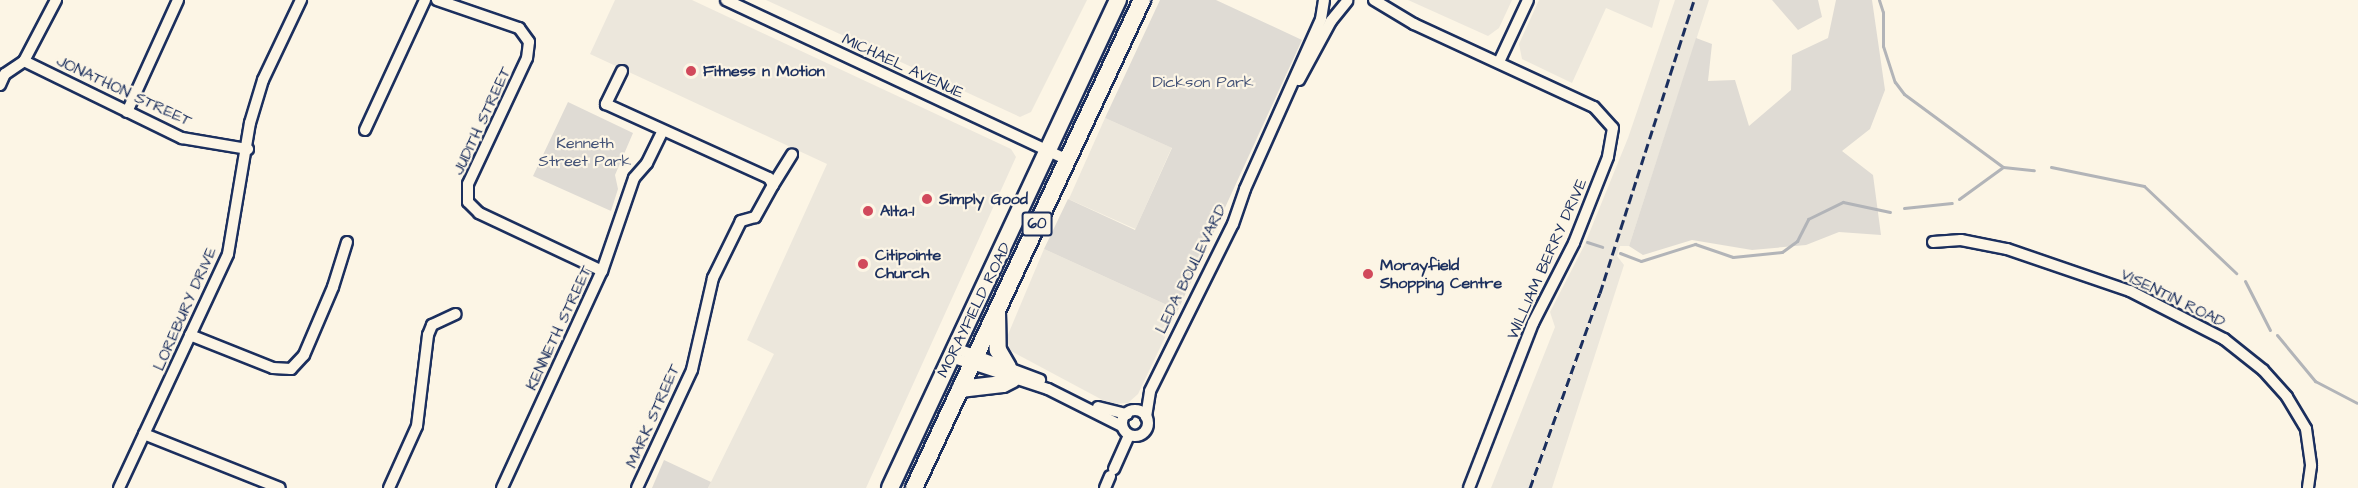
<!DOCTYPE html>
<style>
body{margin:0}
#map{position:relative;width:2358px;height:488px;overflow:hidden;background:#fcf5e5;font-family:"Architects Daughter",sans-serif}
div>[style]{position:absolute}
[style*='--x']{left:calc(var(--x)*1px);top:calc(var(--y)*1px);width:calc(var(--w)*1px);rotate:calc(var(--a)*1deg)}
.built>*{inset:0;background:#ece7dc;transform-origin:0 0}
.green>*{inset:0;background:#dfdbd4}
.stream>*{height:3px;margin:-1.5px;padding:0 1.5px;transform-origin:1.5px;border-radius:1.5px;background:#b2b4b8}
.roads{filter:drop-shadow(2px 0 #1b2f5e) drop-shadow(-2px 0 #1b2f5e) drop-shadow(0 2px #1b2f5e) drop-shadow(0 -2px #1b2f5e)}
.street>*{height:10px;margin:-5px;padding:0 5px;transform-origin:5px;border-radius:5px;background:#fcf5e5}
.street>.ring{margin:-5px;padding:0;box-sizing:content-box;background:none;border:10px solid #fcf5e5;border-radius:50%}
.primary>*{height:16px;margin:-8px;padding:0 8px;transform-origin:8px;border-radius:8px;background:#fcf5e5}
.rail>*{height:3px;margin-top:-1.5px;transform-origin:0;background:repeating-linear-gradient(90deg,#1b2f5e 0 9px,transparent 0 13.5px)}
.dots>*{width:16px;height:16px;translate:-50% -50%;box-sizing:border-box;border:3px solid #fcf5e5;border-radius:50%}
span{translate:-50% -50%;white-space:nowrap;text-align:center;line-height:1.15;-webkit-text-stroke:4.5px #fcf5e5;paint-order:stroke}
.shield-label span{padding:2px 4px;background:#fcf5e5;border:2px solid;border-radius:4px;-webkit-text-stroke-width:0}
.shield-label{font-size:15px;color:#1b2f5e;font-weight:700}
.street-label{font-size:16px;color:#1b2f5e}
.poi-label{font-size:16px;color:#1b2f5e;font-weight:700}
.left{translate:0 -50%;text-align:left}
.park-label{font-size:16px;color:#425176}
</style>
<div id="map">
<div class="built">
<div style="clip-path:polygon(615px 0,692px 0,1011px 149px,1016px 157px,866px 488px,708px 488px,774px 354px,747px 340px,827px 164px,590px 54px)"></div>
<div style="clip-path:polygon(766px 0,1087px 0,1031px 112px,1020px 117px)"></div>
<div style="clip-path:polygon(1408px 0,1512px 0,1499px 28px,1488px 36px)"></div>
<div style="clip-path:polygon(1539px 0,1660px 0,1652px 28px,1606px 8px,1572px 83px,1522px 59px,1519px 44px)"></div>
<div style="clip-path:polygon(1675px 0,1709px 0,1629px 246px,1620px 246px,1617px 256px,1624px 265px,1552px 488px,1491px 488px,1555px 327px,1550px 312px,1584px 246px,1628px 138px)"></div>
<div style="left:1105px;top:118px;width:73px;height:89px;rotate:24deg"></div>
<div style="clip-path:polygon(1044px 249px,1178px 310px,1138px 394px,1128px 403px,1110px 404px,1009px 350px,1007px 337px)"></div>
</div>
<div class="green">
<div style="clip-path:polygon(1160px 0,1216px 0,1302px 40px,1178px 310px,1044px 249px,1068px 199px,1135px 230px,1172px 148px,1105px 118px)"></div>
<div style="clip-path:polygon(1772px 0,1818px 0,1822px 17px,1798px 30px)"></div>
<div style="clip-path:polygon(1836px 0,1872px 0,1885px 90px,1870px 129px,1842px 151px,1873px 175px,1881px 235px,1839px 232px,1806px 245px,1752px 250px,1692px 240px,1643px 255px,1629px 246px,1696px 38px,1712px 44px,1708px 81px,1735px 80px,1749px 126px,1791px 90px,1792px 55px,1828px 38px)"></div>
<div style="clip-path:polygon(568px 102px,633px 133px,615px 175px,618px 189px,611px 211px,533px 176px)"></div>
<div style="clip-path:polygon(664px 460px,711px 482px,708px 488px,652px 488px)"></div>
</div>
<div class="stream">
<div style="--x:1879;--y:0;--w:13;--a:72"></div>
<div style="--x:1883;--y:12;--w:34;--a:90"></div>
<div style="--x:1883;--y:46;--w:38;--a:72"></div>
<div style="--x:1895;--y:82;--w:15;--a:53"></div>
<div style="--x:1904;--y:94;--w:123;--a:36.4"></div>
<div style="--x:2003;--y:167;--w:31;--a:6"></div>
<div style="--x:2051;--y:167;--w:95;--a:11.5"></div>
<div style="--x:2144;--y:186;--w:127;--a:43.4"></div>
<div style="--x:1959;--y:199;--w:54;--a:-36"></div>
<div style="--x:1904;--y:208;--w:48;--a:-5.9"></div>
<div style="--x:1587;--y:242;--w:16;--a:18"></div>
<div style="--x:1620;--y:253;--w:22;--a:21"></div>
<div style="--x:1641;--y:261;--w:57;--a:-17.5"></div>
<div style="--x:1695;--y:244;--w:40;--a:18.9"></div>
<div style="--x:1733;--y:257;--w:49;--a:-5.8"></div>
<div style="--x:1782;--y:252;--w:19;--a:-36"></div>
<div style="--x:1797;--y:241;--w:25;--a:-63"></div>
<div style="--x:1808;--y:219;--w:39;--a:-26"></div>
<div style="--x:1843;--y:202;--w:48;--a:12"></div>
<div style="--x:2245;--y:281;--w:55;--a:63"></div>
<div style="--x:2277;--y:335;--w:60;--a:50.4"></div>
<div style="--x:2315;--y:381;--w:47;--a:27.6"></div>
</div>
<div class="roads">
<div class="street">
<div style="--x:437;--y:0;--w:87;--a:18.9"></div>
<div style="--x:519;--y:28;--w:17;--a:54"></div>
<div style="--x:529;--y:42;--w:16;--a:97"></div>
<div style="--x:527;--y:58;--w:139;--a:115.1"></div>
<div style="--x:468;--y:184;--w:18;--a:90"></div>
<div style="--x:468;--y:202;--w:16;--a:45"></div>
<div style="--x:479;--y:213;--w:136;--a:25.2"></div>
<div style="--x:726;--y:0;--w:377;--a:25.1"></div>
<div style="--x:1374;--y:0;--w:47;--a:31"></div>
<div style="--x:1414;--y:24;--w:198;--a:24.8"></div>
<div style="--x:1594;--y:107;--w:28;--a:48"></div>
<div style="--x:1613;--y:128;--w:29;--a:100"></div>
<div style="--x:1608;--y:157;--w:92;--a:111.6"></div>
<div style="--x:1574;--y:243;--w:90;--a:117.1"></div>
<div style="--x:1533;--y:323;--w:177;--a:111.2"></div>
<div style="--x:24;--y:61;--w:176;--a:26"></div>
<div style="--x:182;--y:138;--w:67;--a:9.5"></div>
<div style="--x:1499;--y:62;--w:68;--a:-64.9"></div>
<div style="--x:622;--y:71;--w:37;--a:116"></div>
<div style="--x:606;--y:104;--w:179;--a:24.4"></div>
<div style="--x:769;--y:178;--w:8;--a:60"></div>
<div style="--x:773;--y:185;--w:37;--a:119"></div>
<div style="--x:755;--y:217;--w:15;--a:164"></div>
<div style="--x:741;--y:221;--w:64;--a:116.2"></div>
<div style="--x:713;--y:278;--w:94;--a:102.9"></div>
<div style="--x:692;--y:370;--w:130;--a:115"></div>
<div style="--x:1299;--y:80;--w:67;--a:-61.5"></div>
<div style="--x:1331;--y:21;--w:26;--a:-51"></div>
<div style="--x:0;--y:85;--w:12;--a:-66"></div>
<div style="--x:5;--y:74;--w:23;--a:-34"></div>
<div style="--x:24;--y:61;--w:69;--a:-62.3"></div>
<div style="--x:127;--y:112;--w:123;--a:-65.5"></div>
<div style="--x:365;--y:130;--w:143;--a:-65.2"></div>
<div style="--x:773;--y:185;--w:36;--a:-58"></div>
<div style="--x:1933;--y:242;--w:28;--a:-4"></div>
<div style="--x:1961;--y:240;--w:47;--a:11.1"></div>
<div style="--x:2007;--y:249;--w:130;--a:18.9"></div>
<div style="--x:2130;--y:291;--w:106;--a:27.1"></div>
<div style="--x:2224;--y:339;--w:50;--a:38.5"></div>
<div style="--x:2263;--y:370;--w:36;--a:48"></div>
<div style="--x:2287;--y:397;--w:37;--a:59"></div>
<div style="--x:2306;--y:429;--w:37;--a:82"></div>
<div style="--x:2311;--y:466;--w:22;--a:98"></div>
<div style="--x:190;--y:335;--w:89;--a:21.7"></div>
<div style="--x:273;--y:368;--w:18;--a:3"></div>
<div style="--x:291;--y:369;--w:19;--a:-47"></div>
<div style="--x:304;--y:355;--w:74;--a:-66.9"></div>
<div style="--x:333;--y:287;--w:47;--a:-72.7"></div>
<div style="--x:955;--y:348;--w:91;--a:20.6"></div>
<div style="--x:951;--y:357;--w:102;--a:18.3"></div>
<div style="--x:1048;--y:389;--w:83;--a:26.6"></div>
<div style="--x:1098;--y:407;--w:30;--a:14"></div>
<div class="ring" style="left:1122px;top:410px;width:16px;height:16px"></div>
<div style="--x:1146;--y:417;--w:26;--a:-81"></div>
<div style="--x:1150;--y:391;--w:186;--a:-63.6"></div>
<div style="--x:1233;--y:224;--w:37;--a:-71"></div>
<div style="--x:1245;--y:189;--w:186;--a:-65.9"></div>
<div style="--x:1321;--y:19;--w:19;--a:-81"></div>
<div style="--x:144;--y:434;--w:146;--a:21.7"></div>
<div style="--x:1114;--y:469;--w:37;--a:-66"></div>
<div style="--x:119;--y:488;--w:258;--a:-65"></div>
<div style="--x:228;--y:254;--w:133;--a:-80.5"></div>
<div style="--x:250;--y:123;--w:45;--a:-73.2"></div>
<div style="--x:263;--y:80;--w:89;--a:-64.6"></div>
<div style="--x:389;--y:488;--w:68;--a:-65.7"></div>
<div style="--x:417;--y:426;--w:92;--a:-83.1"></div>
<div style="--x:428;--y:335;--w:11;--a:-68"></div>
<div style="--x:432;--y:325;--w:26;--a:-25"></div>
<div style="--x:502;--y:488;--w:239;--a:-65.3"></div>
<div style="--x:602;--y:271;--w:98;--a:-71"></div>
<div style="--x:634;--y:178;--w:20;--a:-49"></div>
<div style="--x:647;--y:163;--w:34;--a:-64"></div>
<div style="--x:1105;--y:488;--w:13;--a:-67"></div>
</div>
<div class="primary">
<div style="--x:997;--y:311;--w:39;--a:89"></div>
<div style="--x:998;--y:350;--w:20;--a:60"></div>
<div style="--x:960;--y:389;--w:43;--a:-6.6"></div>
<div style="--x:1003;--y:384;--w:11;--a:-27"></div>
<div style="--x:890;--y:488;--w:539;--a:-64.96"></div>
<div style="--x:914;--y:488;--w:539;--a:-64.96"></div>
</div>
</div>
<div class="rail">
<div style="--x:1530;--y:488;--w:207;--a:-70.3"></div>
<div style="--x:1600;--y:293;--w:308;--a:-72.2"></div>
</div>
<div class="dots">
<div style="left:691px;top:71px;background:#d1495b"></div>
<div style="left:927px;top:199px;background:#d1495b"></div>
<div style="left:868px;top:211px;background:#d1495b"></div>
<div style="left:863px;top:264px;background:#d1495b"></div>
<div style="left:1368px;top:274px;background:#d1495b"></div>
</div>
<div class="shield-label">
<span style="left:1037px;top:224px">60</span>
</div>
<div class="street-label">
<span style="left:903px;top:66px;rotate:25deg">MICHAEL AVENUE</span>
<span style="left:124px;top:91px;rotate:25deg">JONATHON STREET</span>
<span style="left:482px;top:121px;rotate:-65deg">JUDITH STREET</span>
<span style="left:1547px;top:259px;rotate:-66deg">WILLIAM BERRY DRIVE</span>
<span style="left:1191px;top:269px;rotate:-64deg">LEDA BOULEVARD</span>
<span style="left:2173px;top:298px;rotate:26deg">VISENTIN ROAD</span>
<span style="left:185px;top:309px;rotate:-66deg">LOREBURY DRIVE</span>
<span style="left:974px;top:310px;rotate:-64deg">MORAYFIELD ROAD</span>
<span style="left:559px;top:328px;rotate:-65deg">KENNETH STREET</span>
<span style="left:653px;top:416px;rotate:-66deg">MARK STREET</span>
</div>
<div class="poi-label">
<span class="left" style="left:703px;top:71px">Fitness n Motion</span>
<span class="left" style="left:939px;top:199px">Simply Good</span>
<span class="left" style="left:880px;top:211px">Alta-1</span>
<span class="left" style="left:875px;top:264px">Citipointe<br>Church</span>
<span class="left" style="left:1380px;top:274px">Morayfield<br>Shopping Centre</span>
</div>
<div class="park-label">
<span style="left:1203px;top:82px">Dickson Park</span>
<span style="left:585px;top:152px">Kenneth<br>Street Park</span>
</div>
</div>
